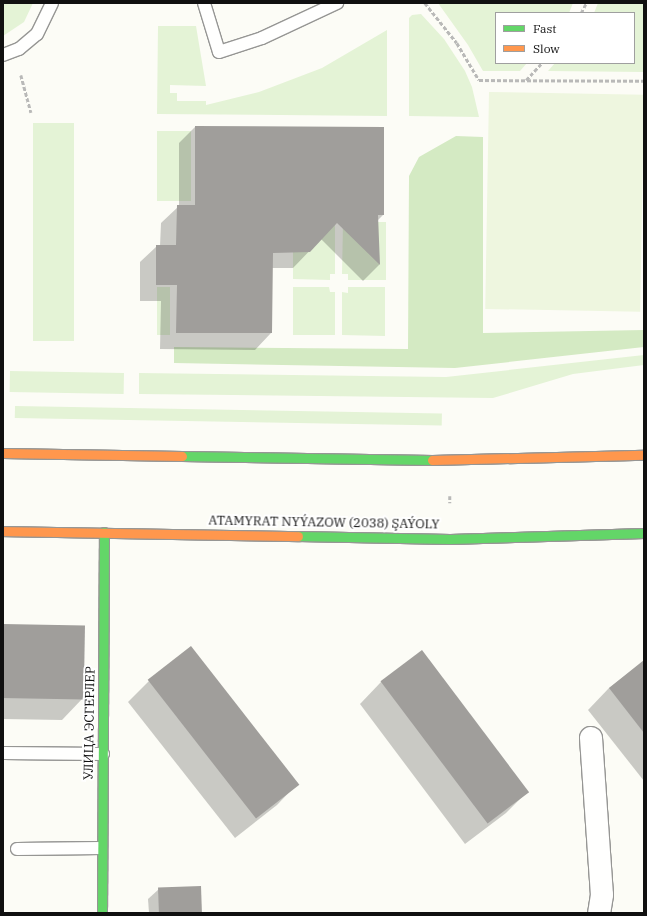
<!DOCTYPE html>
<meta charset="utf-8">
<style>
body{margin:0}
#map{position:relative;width:647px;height:916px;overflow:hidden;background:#fcfcf6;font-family:"IBM Plex Serif",serif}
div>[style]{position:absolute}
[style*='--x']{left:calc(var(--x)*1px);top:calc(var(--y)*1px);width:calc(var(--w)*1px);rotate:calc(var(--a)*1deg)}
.green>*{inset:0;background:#e4f3d6;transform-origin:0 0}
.forest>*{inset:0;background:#d4eac3}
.pitch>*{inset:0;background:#eef6df;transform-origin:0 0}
.shadow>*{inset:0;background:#0003}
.building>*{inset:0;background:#a09e9b;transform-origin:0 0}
.path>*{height:2.5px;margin-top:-1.25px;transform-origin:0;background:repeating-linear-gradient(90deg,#b9b9b8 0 4px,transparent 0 6px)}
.roads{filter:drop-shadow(1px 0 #969694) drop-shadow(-1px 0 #969694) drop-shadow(0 1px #969694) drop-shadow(0 -1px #969694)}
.lane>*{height:12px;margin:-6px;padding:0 6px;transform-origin:6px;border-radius:6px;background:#fffffe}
.street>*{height:22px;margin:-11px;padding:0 11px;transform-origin:11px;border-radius:11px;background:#fffffe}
.fast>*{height:9px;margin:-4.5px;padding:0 4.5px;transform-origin:4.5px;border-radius:4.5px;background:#63d668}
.slow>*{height:9px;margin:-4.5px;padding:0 4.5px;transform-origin:4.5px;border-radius:4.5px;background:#ff974d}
span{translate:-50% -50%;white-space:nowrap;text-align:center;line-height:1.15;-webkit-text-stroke:4px #fff;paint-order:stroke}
.street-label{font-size:13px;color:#101010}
.frame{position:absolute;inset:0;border:4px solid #101010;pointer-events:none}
.legend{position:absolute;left:495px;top:12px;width:140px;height:52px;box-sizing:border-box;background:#fff;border:1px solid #9f9f9f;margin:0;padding:5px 7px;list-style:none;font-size:12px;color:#101010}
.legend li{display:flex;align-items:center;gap:8px;height:20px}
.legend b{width:20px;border:1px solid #9f9f9f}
</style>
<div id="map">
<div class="green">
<div style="clip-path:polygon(3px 3px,33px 3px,24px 22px,3px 36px)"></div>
<div style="clip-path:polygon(438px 3px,573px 3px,569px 13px,496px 13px,496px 63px,527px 63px,520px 71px,483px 71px,468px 45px)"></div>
<div style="clip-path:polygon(598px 3px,644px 3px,644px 72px,548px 71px,555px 63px,634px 63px,634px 13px,594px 13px)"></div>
<div style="clip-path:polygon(421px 14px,444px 39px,465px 71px,472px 87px,479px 117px,409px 116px,409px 18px,412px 15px)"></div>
<div style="clip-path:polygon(158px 26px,196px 26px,206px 86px,170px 85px,170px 93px,177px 93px,177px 101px,206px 101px,206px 105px,259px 92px,322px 68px,387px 30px,387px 116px,157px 114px)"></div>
<div style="left:33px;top:123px;width:41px;height:218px"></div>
<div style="left:157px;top:131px;width:34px;height:70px"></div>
<div style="clip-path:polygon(293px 222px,335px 222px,335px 274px,330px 274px,330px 280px,293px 279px)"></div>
<div style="clip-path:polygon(343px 222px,386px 222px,386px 280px,348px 280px,348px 274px,342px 274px)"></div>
<div style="left:157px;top:287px;width:13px;height:48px"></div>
<div style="clip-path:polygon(293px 287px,329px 287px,330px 292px,335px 292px,335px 335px,293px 335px)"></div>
<div style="clip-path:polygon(348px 287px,385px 287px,385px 336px,342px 335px,342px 292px,348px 293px)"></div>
<div style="clip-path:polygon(644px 355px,644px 365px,573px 374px,493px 398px,139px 394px,139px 373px,446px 377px)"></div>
<div style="left:10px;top:371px;width:114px;height:21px;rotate:1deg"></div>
<div style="left:15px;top:406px;width:427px;height:12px;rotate:1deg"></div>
</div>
<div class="forest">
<div style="clip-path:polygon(456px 136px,483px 137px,483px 333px,644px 330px,644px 347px,455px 368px,174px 363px,174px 347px,408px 349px,409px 176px,419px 157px)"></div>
</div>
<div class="pitch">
<div style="left:489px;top:92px;width:155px;height:217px;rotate:1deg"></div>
</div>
<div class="shadow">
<div style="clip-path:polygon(195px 127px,383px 215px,377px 221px,379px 265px,363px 281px,321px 239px,293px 268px,272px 268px,271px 333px,255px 350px,160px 349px,161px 301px,140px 301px,140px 262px,157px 246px,160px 246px,161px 223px,179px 206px,179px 143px)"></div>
<div style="clip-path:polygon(3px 625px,83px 698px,62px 720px,3px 719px)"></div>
<div style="clip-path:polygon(422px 651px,527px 792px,506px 813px,465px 844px,360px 704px,381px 682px)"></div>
<div style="clip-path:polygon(644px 661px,644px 781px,588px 710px,609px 688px)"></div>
<div style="clip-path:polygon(149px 681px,298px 783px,277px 805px,235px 838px,128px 702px)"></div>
<div style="clip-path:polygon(159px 889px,201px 913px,149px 913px,148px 899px)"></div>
</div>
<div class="building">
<div style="clip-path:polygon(195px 126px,384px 127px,384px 215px,378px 215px,380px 265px,337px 223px,310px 252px,273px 253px,272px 333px,176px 333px,177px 285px,156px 285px,156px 245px,176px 245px,177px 205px,195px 205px)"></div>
<div style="left:3px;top:624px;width:82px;height:74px;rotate:1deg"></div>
<div style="left:191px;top:646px;width:176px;height:55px;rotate:52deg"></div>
<div style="left:422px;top:650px;width:178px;height:52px;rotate:53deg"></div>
<div style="clip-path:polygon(644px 660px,644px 733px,609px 688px)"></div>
<div style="left:201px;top:886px;width:27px;height:43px;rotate:88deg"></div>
</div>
<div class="path">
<div style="--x:425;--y:3;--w:51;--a:51.3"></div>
<div style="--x:457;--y:43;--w:43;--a:59.3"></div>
<div style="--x:479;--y:80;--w:165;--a:0.3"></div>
<div style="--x:581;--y:13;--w:11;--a:-63"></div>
<div style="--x:21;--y:75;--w:39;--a:75"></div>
<div style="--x:526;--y:80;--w:23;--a:-47"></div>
<div style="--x:450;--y:496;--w:7;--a:90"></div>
</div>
<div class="roads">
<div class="lane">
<div style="--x:204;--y:3;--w:51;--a:73"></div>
<div style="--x:219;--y:52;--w:45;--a:-18"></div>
<div style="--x:262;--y:38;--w:83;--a:-25"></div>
<div style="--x:3;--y:55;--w:17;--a:-21"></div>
<div style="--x:19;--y:49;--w:23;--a:-40"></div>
<div style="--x:37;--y:34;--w:34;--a:-64"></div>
<div style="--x:3;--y:753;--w:100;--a:0.6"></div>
<div style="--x:17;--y:849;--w:84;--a:-0.7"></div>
</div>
<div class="street">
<div style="--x:591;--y:738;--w:157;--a:86"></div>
<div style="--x:602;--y:895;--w:18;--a:99"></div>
</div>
<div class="fast">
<div style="--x:182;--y:456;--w:250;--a:0.9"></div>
<div style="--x:298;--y:536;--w:152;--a:1.1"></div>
<div style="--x:450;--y:539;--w:194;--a:-1.8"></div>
<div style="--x:102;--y:913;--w:381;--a:-89.7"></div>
</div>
<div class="slow">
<div style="--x:3;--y:453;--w:179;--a:1"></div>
<div style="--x:432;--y:460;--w:212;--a:-1.4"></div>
<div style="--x:3;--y:531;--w:295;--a:1"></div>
</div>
</div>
<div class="street-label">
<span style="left:324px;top:523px;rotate:1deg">ATAMYRAT NYÝAZOW (2038) ŞAÝOLY</span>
<span style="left:90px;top:723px;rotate:-89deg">УЛИЦА ЭСГЕРЛЕР</span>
</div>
<div class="frame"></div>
<ul class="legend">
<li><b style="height:5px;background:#63d668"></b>Fast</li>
<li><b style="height:5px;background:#ff974d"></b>Slow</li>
</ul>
</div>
